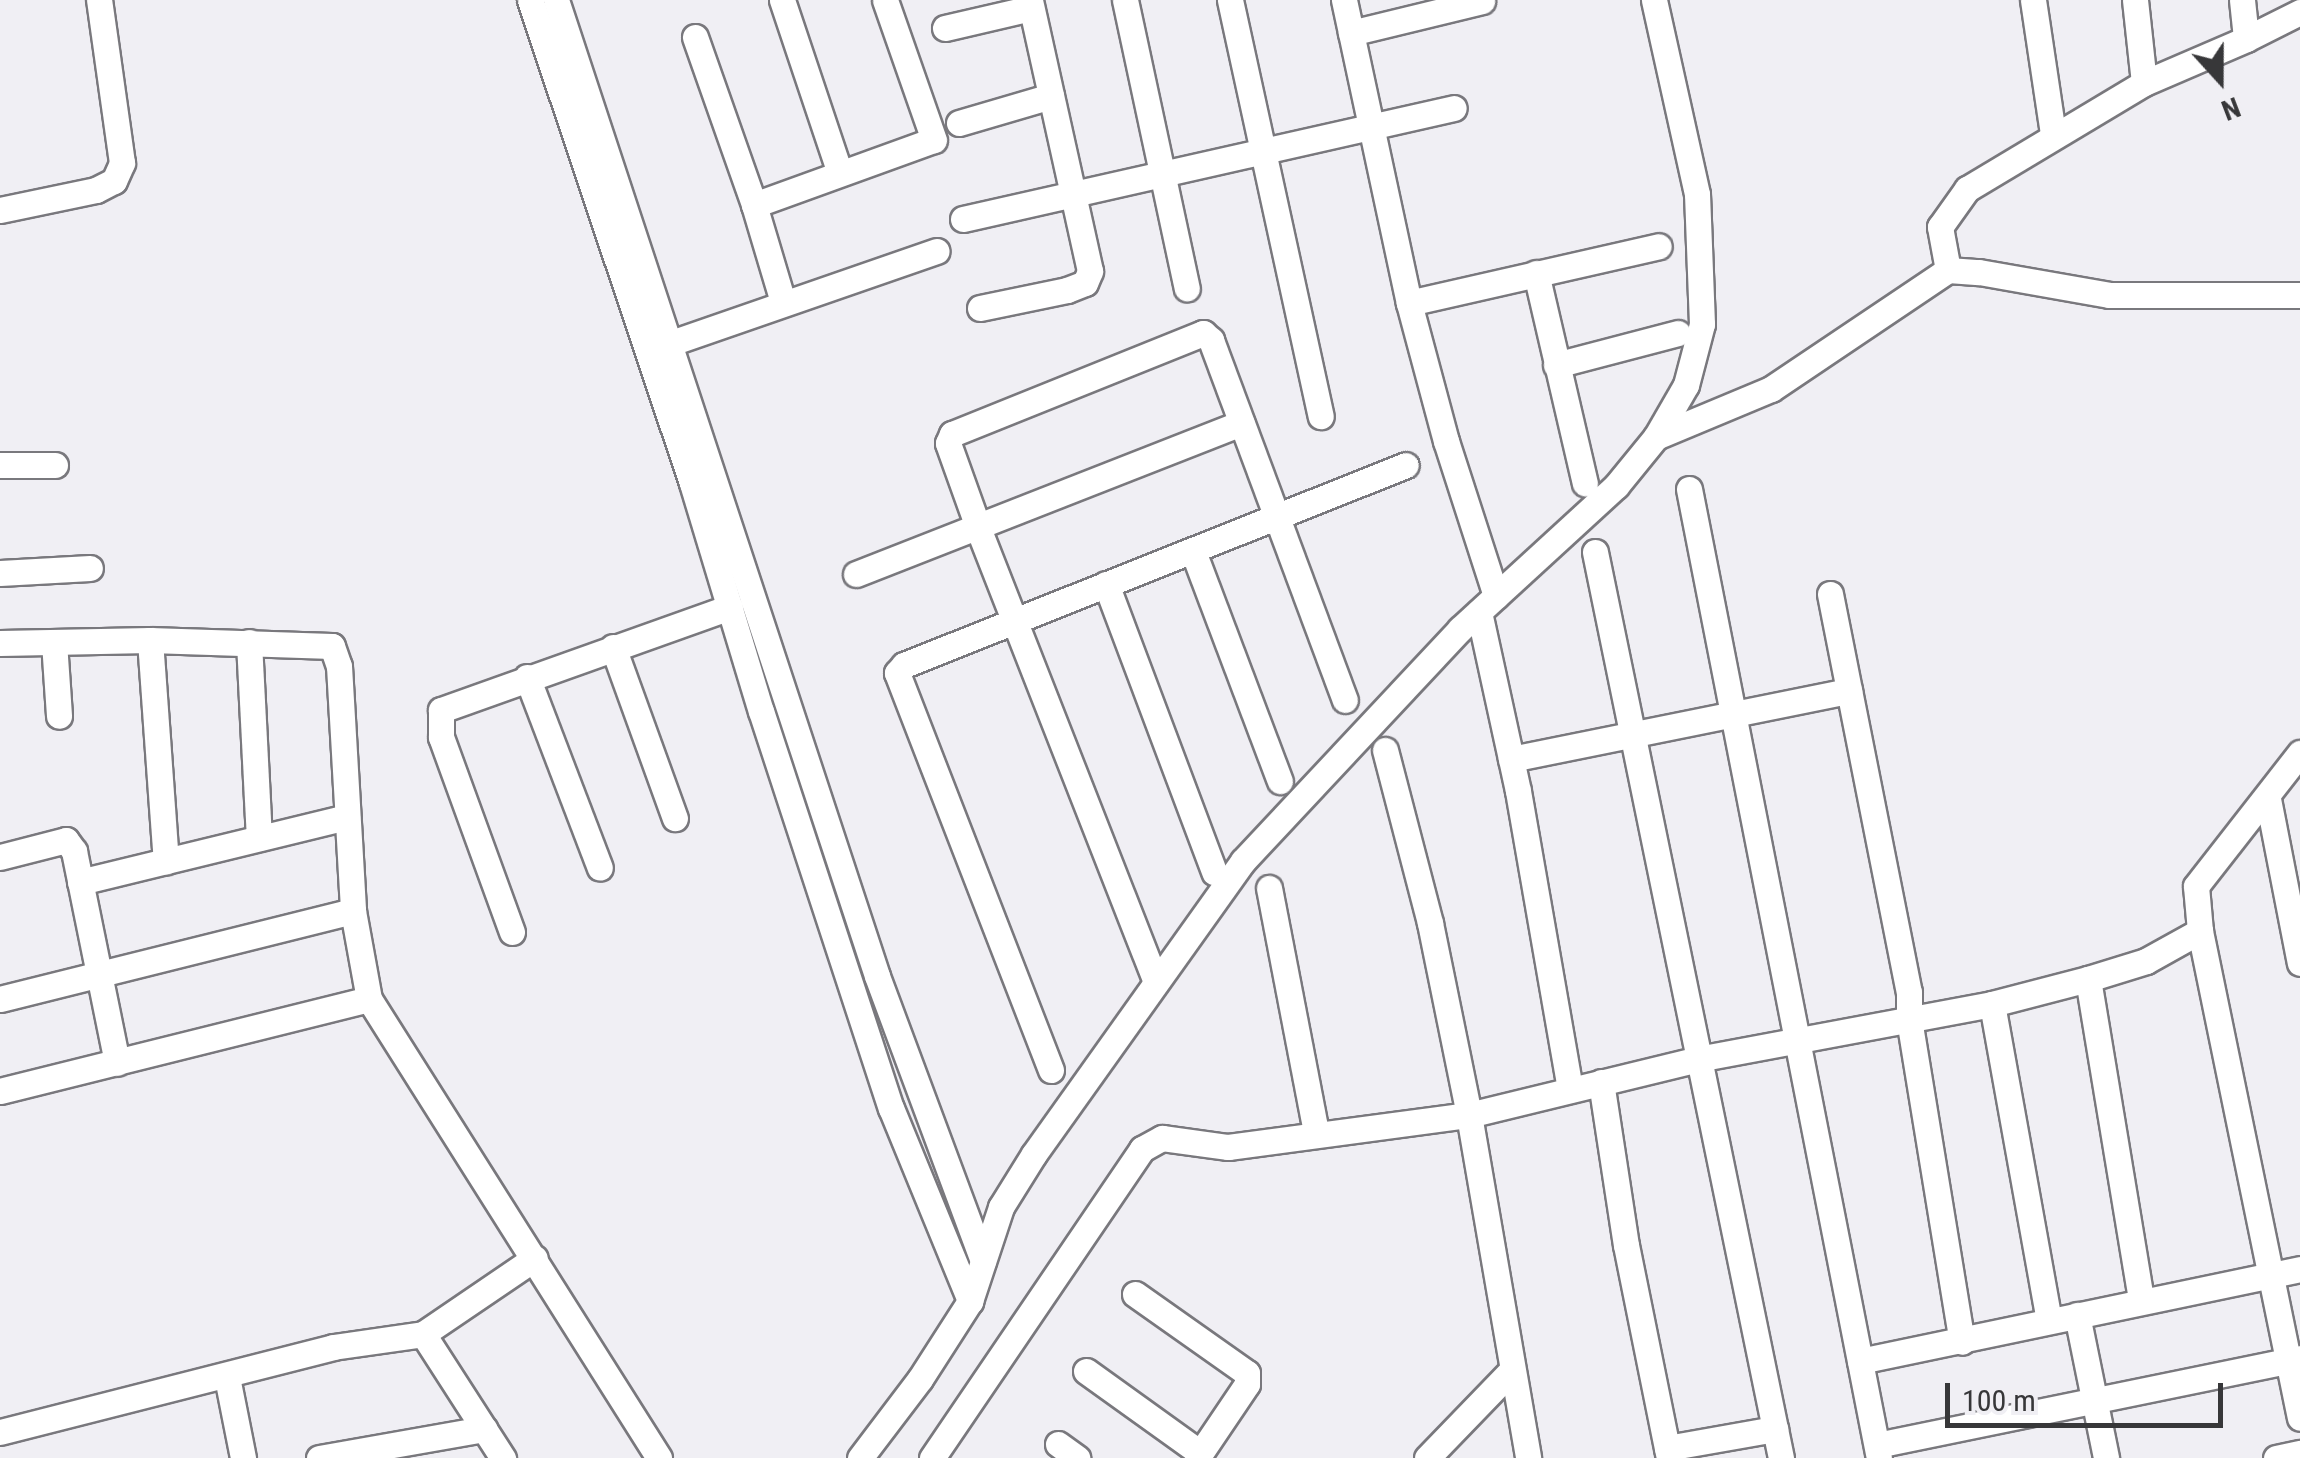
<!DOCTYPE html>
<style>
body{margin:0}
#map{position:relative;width:2300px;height:1458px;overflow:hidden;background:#f0eff4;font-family:"Roboto Condensed",sans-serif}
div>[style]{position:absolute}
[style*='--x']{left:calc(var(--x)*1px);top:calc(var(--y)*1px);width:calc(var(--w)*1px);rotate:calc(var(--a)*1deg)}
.roads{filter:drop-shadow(2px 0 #79787d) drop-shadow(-2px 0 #79787d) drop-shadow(0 2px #79787d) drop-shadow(0 -2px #79787d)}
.minor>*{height:25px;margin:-12.5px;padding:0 12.5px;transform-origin:12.5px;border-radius:12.5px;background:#fff}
span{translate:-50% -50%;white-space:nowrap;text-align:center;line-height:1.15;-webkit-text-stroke:9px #f0eff4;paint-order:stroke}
.north{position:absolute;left:2170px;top:30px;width:100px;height:100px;-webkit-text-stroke:8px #f0eff4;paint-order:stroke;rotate:159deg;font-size:28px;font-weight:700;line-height:40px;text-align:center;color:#373739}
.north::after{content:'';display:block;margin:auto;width:35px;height:45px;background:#373739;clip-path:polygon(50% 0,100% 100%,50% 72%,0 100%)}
.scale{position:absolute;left:1945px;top:1383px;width:278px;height:45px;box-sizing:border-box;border:5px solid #373739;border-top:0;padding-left:12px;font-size:30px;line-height:35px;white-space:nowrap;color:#373739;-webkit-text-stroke:8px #f0eff4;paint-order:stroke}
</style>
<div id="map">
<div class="roads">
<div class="minor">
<div style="--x:530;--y:0;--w:509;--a:71.46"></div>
<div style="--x:692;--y:483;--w:238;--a:73.2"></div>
<div style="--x:761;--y:711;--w:418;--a:71.9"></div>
<div style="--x:891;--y:1108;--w:209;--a:67.7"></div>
<div style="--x:556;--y:0;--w:1027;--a:71.79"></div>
<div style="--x:877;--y:976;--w:304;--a:69.6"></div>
<div style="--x:782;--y:0;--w:182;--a:71.5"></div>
<div style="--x:1125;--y:0;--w:295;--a:77.9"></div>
<div style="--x:1230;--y:0;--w:426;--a:77.7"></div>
<div style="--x:1344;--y:0;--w:310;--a:77.9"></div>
<div style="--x:1409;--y:303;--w:143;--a:75"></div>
<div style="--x:1446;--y:441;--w:163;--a:72.1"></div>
<div style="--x:2033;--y:0;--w:135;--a:81.5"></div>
<div style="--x:2135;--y:0;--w:83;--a:83.8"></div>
<div style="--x:2242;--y:0;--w:39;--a:84"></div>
<div style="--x:2246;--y:39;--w:60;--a:-26.6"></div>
<div style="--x:945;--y:28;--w:88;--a:-13.1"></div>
<div style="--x:1351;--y:33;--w:135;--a:-13.7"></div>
<div style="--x:695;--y:37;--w:178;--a:70.6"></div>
<div style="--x:959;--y:123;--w:96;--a:-16.4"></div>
<div style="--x:0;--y:210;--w:98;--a:-11.8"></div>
<div style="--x:96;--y:190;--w:20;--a:-27"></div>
<div style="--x:114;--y:181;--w:20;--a:-66"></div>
<div style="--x:122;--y:163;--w:165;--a:-98"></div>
<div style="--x:963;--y:219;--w:503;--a:-12.74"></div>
<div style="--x:1948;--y:270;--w:44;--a:-100.5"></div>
<div style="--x:1940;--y:227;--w:47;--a:-54.6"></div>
<div style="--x:1967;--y:189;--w:206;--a:-30.9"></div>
<div style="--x:2144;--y:83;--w:111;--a:-23.3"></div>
<div style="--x:1536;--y:273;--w:216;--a:76.9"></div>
<div style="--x:783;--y:302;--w:101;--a:-106.6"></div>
<div style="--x:754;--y:205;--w:191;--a:-19.9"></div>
<div style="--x:934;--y:140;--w:148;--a:-109.3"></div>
<div style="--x:1409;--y:303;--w:256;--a:-12.8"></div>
<div style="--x:980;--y:308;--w:89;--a:-11.7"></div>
<div style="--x:1067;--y:290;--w:19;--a:-21"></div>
<div style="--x:1085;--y:283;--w:13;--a:-67"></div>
<div style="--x:1090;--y:271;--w:278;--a:-102.5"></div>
<div style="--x:671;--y:343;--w:281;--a:-19.1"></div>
<div style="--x:1556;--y:365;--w:126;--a:-14.7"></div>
<div style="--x:1656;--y:437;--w:125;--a:-22.7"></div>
<div style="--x:1771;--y:389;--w:213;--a:-33.9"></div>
<div style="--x:1948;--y:270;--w:31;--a:4"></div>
<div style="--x:1979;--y:272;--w:132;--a:10"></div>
<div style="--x:2109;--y:295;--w:191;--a:0"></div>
<div style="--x:0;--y:465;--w:55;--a:0"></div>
<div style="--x:1689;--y:489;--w:987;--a:78.91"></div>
<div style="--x:1193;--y:551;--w:246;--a:69.3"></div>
<div style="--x:1595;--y:552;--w:925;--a:78.4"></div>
<div style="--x:0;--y:573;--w:90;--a:-3.2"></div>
<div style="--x:856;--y:574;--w:414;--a:-21.4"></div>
<div style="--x:1106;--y:584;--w:308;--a:69.4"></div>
<div style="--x:1830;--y:594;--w:406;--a:78.8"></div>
<div style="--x:1909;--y:992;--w:27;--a:90"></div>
<div style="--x:1909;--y:1019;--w:327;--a:80.7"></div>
<div style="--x:1479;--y:612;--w:183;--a:77.7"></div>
<div style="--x:1518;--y:791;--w:303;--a:80.1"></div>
<div style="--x:150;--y:640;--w:222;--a:85.9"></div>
<div style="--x:54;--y:642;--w:74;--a:86.1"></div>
<div style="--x:249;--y:642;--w:196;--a:87.1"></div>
<div style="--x:0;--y:643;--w:150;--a:-1.1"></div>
<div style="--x:150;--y:640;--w:182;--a:1.9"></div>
<div style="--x:332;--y:646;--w:21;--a:71"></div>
<div style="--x:339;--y:666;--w:245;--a:86.7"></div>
<div style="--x:353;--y:911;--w:89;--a:79.7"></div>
<div style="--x:369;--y:999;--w:543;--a:57.71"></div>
<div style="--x:613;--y:647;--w:182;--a:70.1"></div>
<div style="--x:527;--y:677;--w:204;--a:69.1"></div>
<div style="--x:1385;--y:750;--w:179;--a:75.4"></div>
<div style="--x:1430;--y:923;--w:196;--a:78.5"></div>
<div style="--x:1469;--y:1115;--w:348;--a:80.2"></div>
<div style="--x:1511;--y:759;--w:345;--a:-11.4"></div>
<div style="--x:2268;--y:799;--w:167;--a:79"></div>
<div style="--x:0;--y:857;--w:68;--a:-14.4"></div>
<div style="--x:66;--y:840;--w:14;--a:54"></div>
<div style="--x:74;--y:851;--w:216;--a:78.5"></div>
<div style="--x:80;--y:882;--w:275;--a:-13.7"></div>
<div style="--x:1269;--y:888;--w:248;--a:79.1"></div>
<div style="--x:2200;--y:931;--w:497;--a:78.4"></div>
<div style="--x:512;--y:932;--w:208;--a:-110"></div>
<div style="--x:441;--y:737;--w:27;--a:-90"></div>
<div style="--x:441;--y:710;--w:307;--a:-19.6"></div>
<div style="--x:2088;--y:979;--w:61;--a:-17.2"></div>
<div style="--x:2146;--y:961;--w:62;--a:-29.1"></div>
<div style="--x:2200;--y:931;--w:45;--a:-95.1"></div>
<div style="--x:2196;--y:886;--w:169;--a:-52"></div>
<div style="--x:1156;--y:982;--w:489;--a:-111.4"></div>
<div style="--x:978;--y:527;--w:89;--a:-109.7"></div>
<div style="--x:948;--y:443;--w:10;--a:-66"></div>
<div style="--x:952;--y:434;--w:271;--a:-21.9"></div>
<div style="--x:1203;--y:333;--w:11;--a:41"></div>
<div style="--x:1211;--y:340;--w:384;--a:69.6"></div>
<div style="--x:0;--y:999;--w:364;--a:-14"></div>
<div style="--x:1992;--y:1004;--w:322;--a:79.8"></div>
<div style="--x:1051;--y:1070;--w:426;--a:-111.2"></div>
<div style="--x:897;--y:673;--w:11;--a:-49"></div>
<div style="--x:904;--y:665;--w:540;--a:-21.72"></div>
<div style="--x:1601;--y:1082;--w:165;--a:81.3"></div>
<div style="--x:1626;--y:1245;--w:217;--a:78.6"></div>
<div style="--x:0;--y:1091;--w:380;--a:-14"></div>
<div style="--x:1135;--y:1294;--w:137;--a:35.2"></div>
<div style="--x:1247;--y:1373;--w:11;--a:90"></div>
<div style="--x:1247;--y:1384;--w:89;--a:124"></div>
<div style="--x:2077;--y:1315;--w:146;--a:78.5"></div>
<div style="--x:423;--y:1334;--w:148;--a:57.2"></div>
<div style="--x:1860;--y:1361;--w:450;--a:-11.8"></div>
<div style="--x:1086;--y:1371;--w:140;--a:35.7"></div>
<div style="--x:227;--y:1377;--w:83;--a:78.8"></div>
<div style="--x:0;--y:1432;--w:344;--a:-14.3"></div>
<div style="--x:333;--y:1347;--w:91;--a:-8.2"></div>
<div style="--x:423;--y:1334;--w:135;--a:-34.2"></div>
<div style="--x:1058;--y:1444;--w:24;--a:36"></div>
<div style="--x:1877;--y:1445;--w:432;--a:-11.6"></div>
<div style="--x:1667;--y:1448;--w:110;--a:-10"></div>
<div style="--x:319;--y:1458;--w:168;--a:-10"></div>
<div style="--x:860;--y:1458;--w:99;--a:-52.8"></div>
<div style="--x:920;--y:1379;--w:93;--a:-57.3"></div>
<div style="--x:970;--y:1301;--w:99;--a:-71.7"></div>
<div style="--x:1001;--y:1207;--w:62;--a:-58.1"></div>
<div style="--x:1034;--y:1154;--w:360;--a:-54.5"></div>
<div style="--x:1243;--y:861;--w:318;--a:-46.9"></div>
<div style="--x:1460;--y:629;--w:212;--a:-42.5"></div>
<div style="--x:1616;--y:486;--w:63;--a:-50.8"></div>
<div style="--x:1656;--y:437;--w:60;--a:-60"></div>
<div style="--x:1686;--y:385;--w:63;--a:-75.3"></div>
<div style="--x:1702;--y:324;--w:130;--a:-92.2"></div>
<div style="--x:1697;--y:194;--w:199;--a:-102.5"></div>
<div style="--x:932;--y:1458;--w:374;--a:-55.8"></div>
<div style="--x:1142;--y:1149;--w:23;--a:-29"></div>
<div style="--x:1162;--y:1138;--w:67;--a:7.8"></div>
<div style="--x:1228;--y:1147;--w:243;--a:-7.6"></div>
<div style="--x:1469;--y:1115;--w:236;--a:-13.7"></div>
<div style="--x:1698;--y:1059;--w:299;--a:-10.6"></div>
<div style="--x:1992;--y:1004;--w:99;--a:-14.6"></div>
<div style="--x:2088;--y:979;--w:324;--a:80.6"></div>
<div style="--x:1427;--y:1458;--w:122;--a:-46"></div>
<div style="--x:2276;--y:1458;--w:25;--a:-12"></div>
</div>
</div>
<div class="north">N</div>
<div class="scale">100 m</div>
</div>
